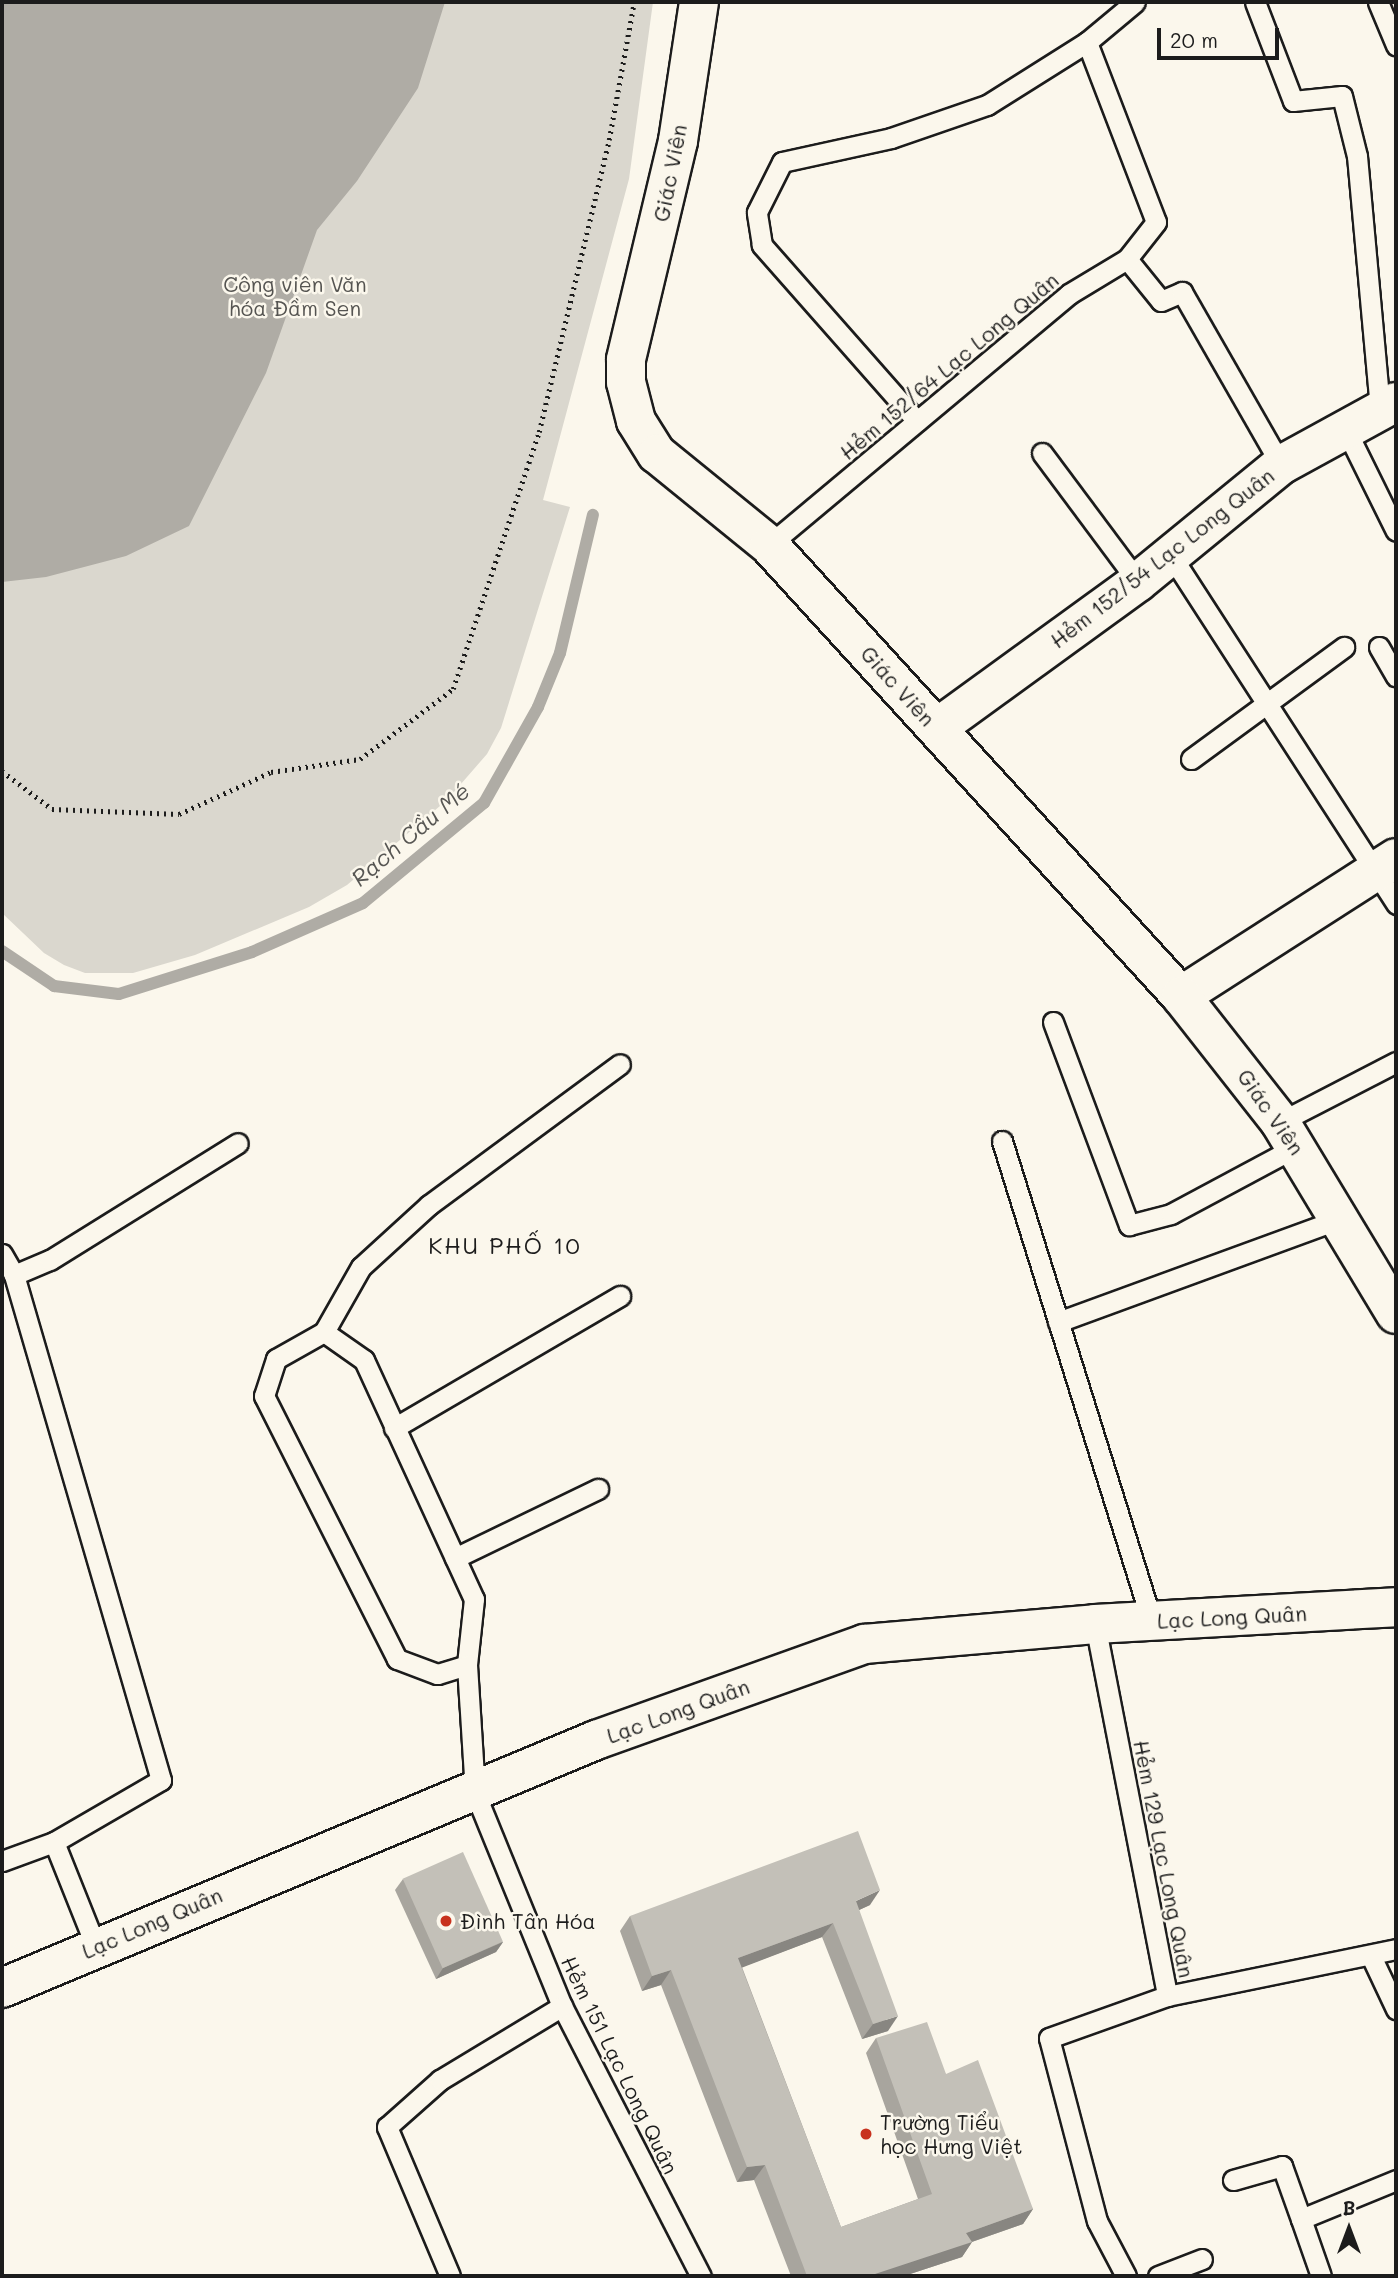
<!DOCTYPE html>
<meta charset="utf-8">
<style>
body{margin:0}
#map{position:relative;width:1398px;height:2278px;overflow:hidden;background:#fbf7ec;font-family:Mali,sans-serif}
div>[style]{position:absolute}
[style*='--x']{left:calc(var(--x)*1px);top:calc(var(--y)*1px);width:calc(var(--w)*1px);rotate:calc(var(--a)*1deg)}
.green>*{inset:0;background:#dad7ce}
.water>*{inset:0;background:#afaca5}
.stream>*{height:12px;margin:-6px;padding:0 6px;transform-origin:6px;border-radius:6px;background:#afaca5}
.path>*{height:4.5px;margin-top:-2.25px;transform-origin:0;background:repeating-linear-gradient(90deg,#1c1c1c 0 2px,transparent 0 7px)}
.roads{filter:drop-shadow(2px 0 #1c1c1c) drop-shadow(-2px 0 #1c1c1c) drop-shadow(0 2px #1c1c1c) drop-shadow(0 -2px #1c1c1c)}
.lane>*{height:19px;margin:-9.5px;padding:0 9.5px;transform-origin:9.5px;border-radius:9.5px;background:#fbf7ec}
.street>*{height:38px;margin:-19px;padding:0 19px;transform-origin:19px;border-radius:19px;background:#fbf7ec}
.secondary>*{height:38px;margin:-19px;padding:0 19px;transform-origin:19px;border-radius:19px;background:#fbf7ec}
.wall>*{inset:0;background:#a8a59e}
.shaded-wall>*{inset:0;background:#888681}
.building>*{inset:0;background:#c3c0b8;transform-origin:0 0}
.dots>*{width:19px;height:19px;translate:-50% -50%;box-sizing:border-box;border:4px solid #fbf7ec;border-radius:50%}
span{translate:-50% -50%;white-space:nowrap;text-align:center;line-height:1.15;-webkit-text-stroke:5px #fbf7ec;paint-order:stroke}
.street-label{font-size:21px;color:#1c1c1c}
.park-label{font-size:21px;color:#555451}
.poi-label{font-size:21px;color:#1c1c1c}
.left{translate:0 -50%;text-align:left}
.water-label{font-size:23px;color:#575653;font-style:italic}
.neighbourhood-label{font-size:23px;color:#1c1c1c;letter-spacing:2px}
.frame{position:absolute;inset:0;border:4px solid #1c1c1c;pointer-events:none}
.north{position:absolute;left:1314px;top:2194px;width:70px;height:70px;-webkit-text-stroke:5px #fbf7ec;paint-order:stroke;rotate:0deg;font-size:19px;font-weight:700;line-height:28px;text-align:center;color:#1c1c1c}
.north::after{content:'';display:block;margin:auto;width:24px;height:32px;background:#1c1c1c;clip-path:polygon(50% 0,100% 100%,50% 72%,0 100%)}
.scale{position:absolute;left:1157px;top:28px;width:122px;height:32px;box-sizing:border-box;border:4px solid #1c1c1c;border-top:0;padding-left:9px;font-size:21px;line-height:24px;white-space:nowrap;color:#1c1c1c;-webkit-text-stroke:5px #fbf7ec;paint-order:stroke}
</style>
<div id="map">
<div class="green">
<div style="clip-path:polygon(2px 2px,653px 2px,629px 179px,543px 500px,570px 507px,501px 728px,487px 754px,447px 800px,347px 885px,309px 907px,195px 955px,133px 973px,85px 973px,64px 965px,44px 953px,2px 913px)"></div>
</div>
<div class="water">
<div style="clip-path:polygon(2px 2px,445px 2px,418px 88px,357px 181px,317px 230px,266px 373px,189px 526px,126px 556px,46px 577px,2px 582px)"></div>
</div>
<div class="stream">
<div style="--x:2;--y:951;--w:63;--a:33.9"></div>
<div style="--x:54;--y:986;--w:65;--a:7"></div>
<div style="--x:119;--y:994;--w:139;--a:-17.5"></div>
<div style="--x:252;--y:952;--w:121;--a:-23.8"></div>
<div style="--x:363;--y:903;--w:157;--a:-39.6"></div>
<div style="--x:484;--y:803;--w:110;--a:-60.6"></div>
<div style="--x:538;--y:707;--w:58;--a:-67.8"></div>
<div style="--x:560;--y:653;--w:142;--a:-76.6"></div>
</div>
<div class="path">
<div style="--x:2;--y:771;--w:63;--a:37.2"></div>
<div style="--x:52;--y:809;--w:127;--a:2.3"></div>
<div style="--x:179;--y:814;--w:101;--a:-24.5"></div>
<div style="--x:271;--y:772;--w:90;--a:-8.3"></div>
<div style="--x:360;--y:759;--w:116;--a:-37"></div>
<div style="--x:453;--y:689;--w:271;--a:-71.5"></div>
<div style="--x:539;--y:432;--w:300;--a:-76.5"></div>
<div style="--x:609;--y:140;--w:140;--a:-79.7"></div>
</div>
<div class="roads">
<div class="lane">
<div style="--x:1255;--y:2;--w:106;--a:69"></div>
<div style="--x:1293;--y:101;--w:49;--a:-5.8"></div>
<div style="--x:1342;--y:96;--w:62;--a:76"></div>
<div style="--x:1357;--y:156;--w:256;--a:84.8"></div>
<div style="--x:1380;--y:411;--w:4;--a:14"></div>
<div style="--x:1378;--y:2;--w:47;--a:67.3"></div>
<div style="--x:1127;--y:259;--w:54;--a:51"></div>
<div style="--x:1161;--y:301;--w:23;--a:-23"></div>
<div style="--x:1182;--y:292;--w:199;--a:60.2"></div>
<div style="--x:917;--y:421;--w:235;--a:-131.4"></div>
<div style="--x:762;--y:245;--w:33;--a:-99"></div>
<div style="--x:757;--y:212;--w:56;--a:-63.4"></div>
<div style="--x:782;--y:162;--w:112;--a:-12.4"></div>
<div style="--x:891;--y:138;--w:102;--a:-19"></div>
<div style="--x:987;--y:105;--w:118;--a:-32.2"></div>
<div style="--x:1087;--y:42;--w:62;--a:-39.8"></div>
<div style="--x:1347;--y:432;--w:110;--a:63.7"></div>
<div style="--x:1042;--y:453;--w:161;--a:53.3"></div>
<div style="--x:769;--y:545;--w:391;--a:-39.9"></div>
<div style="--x:1069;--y:294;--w:68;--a:-31.1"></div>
<div style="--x:1127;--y:259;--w:47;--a:-51.9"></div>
<div style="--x:1156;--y:222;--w:193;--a:-111"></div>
<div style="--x:1170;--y:554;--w:417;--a:57.1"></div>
<div style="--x:1379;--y:647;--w:34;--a:60"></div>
<div style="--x:1191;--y:759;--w:190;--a:-36.2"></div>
<div style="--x:1053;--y:1022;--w:217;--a:69.5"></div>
<div style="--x:1129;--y:1225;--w:43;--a:-14.7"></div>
<div style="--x:1171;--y:1214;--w:142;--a:-28.2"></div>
<div style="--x:1280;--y:1122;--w:131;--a:-27.3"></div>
<div style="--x:1002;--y:1141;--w:504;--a:72.68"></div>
<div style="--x:2;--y:1254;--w:24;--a:60"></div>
<div style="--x:14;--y:1275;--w:526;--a:73.77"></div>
<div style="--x:161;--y:1780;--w:124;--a:149.9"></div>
<div style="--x:14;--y:1275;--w:39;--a:-23"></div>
<div style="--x:50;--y:1260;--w:221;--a:-31.9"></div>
<div style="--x:1058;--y:1322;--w:300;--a:-20.1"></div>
<div style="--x:324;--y:1332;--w:75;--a:-60.4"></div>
<div style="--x:361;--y:1267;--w:92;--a:-42.4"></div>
<div style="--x:429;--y:1205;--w:237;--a:-36.4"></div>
<div style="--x:394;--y:1428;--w:262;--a:-30.3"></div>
<div style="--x:455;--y:1558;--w:159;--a:-25.8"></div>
<div style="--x:1095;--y:1624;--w:379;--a:79"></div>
<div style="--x:1167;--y:1996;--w:234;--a:-11.6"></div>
<div style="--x:467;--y:1665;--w:31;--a:163"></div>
<div style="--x:437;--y:1674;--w:43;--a:-159.4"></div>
<div style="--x:397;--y:1659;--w:295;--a:-116.8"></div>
<div style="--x:264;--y:1396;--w:39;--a:-72"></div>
<div style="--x:276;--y:1359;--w:55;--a:-29.4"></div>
<div style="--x:324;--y:1332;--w:49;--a:35"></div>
<div style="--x:364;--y:1360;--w:263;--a:65.3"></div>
<div style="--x:474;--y:1599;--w:66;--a:96.1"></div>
<div style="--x:467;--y:1665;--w:128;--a:86.4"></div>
<div style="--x:475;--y:1793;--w:230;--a:67.8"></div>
<div style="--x:562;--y:2006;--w:304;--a:62.8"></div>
<div style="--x:2;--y:1861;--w:55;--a:-20.1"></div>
<div style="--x:54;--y:1842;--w:113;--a:68.2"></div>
<div style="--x:1371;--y:1956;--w:59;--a:64.7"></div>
<div style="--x:1233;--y:2180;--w:51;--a:-15.9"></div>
<div style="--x:1282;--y:2166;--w:56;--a:70.3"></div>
<div style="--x:1301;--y:2219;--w:103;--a:-22.3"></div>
<div style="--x:1301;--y:2219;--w:60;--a:70.7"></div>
<div style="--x:450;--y:2276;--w:162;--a:-112.9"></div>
<div style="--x:387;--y:2127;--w:71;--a:-41.6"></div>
<div style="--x:440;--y:2080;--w:143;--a:-31.2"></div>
<div style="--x:1126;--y:2276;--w:62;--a:-117.8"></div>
<div style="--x:1097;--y:2221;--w:189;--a:-104.7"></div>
<div style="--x:1049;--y:2038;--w:125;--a:-19.6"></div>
<div style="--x:1158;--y:2276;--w:47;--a:-21.1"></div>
</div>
<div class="street">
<div style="--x:937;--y:728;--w:248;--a:-36"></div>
<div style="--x:1138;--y:582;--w:185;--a:-39.3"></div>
<div style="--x:1281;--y:465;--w:131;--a:-28.7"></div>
<div style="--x:1181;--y:996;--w:255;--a:-32.7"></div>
</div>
<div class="secondary">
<div style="--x:699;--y:2;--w:141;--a:98.6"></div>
<div style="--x:678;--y:141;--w:225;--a:103.4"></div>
<div style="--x:626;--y:360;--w:22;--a:90"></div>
<div style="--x:626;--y:382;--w:40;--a:75.6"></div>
<div style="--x:636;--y:421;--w:39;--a:58"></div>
<div style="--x:657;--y:454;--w:144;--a:39.1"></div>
<div style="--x:769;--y:545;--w:611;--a:47.59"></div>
<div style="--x:1181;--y:996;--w:160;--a:51.8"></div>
<div style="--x:1280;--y:1122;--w:224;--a:58.9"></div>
<div style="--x:2;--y:1988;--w:644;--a:-22.66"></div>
<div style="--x:596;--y:1740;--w:285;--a:-19.7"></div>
<div style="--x:864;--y:1644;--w:232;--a:-4.9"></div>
<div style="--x:1095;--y:1624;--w:301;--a:-3.2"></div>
</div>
</div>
<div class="wall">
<div style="clip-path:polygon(403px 1879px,503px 1942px,496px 1952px,436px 1979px,395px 1890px)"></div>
<div style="clip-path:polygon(870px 1905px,859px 1910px,888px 2031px,862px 2039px,822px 1937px,742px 1967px,841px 2227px,918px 2199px,866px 2053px,876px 2038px,946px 2074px,1033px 2209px,1023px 2224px,972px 2242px,962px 2257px,904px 2276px,791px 2276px,754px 2180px,737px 2182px,661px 1985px,642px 1991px,620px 1931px,630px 1916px)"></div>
</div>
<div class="shaded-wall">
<div style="clip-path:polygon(880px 1890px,870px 1905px,846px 1916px,856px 1901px)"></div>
<div style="clip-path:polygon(833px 1923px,822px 1937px,728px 1973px,738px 1958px)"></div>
<div style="clip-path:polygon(503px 1942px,496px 1952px,436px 1979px,443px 1968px)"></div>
<div style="clip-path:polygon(671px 1970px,661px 1985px,642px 1991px,652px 1976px)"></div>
<div style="clip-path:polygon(898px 2016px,888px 2031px,862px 2039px,873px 2024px)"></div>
<div style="clip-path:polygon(765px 2165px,754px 2180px,737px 2182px,747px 2167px)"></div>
<div style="clip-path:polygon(1033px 2209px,1023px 2224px,957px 2247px,972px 2242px,962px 2257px,904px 2276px,869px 2276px,966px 2233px)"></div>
</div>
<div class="building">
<div style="clip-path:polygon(858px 1831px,880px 1890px,856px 1901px,898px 2016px,873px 2024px,833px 1923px,738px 1958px,841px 2227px,932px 2194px,876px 2038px,927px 2022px,946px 2074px,978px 2060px,1033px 2209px,966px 2233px,972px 2242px,869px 2276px,807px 2276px,765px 2165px,747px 2167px,671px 1970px,652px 1976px,630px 1916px)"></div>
<div style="left:463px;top:1852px;width:98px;height:66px;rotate:66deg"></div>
</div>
<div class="dots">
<div style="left:446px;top:1921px;background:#c8321e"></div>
<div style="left:866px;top:2134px;background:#c8321e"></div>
</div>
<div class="street-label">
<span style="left:670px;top:173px;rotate:-79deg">Giác Viên</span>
<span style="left:949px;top:366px;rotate:-40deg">Hẻm 152/64 Lạc Long Quân</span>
<span style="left:1162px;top:558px;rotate:-38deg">Hẻm 152/54 Lạc Long Quân</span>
<span style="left:898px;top:686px;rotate:48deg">Giác Viên</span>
<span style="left:1271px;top:1112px;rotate:55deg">Giác Viên</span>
<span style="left:1232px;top:1617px;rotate:-3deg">Lạc Long Quân</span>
<span style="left:678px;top:1711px;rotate:-20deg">Lạc Long Quân</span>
<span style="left:1164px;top:1859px;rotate:79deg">Hẻm 129 Lạc Long Quân</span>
<span style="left:152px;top:1923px;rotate:-23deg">Lạc Long Quân</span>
<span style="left:620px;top:2065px;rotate:64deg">Hẻm 151 Lạc Long Quân</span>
</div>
<div class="park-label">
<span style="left:295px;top:296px">Công viên Văn<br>hóa Đầm Sen</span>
</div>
<div class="poi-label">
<span class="left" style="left:460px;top:1921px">Đình Tân Hóa</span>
<span class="left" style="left:880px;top:2134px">Trường Tiểu<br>học Hưng Việt</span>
</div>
<div class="water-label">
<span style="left:410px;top:834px;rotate:-40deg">Rạch Cầu Mé</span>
</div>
<div class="neighbourhood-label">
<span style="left:505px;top:1245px">KHU PHỐ 10</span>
</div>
<div class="frame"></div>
<div class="north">B</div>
<div class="scale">20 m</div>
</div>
